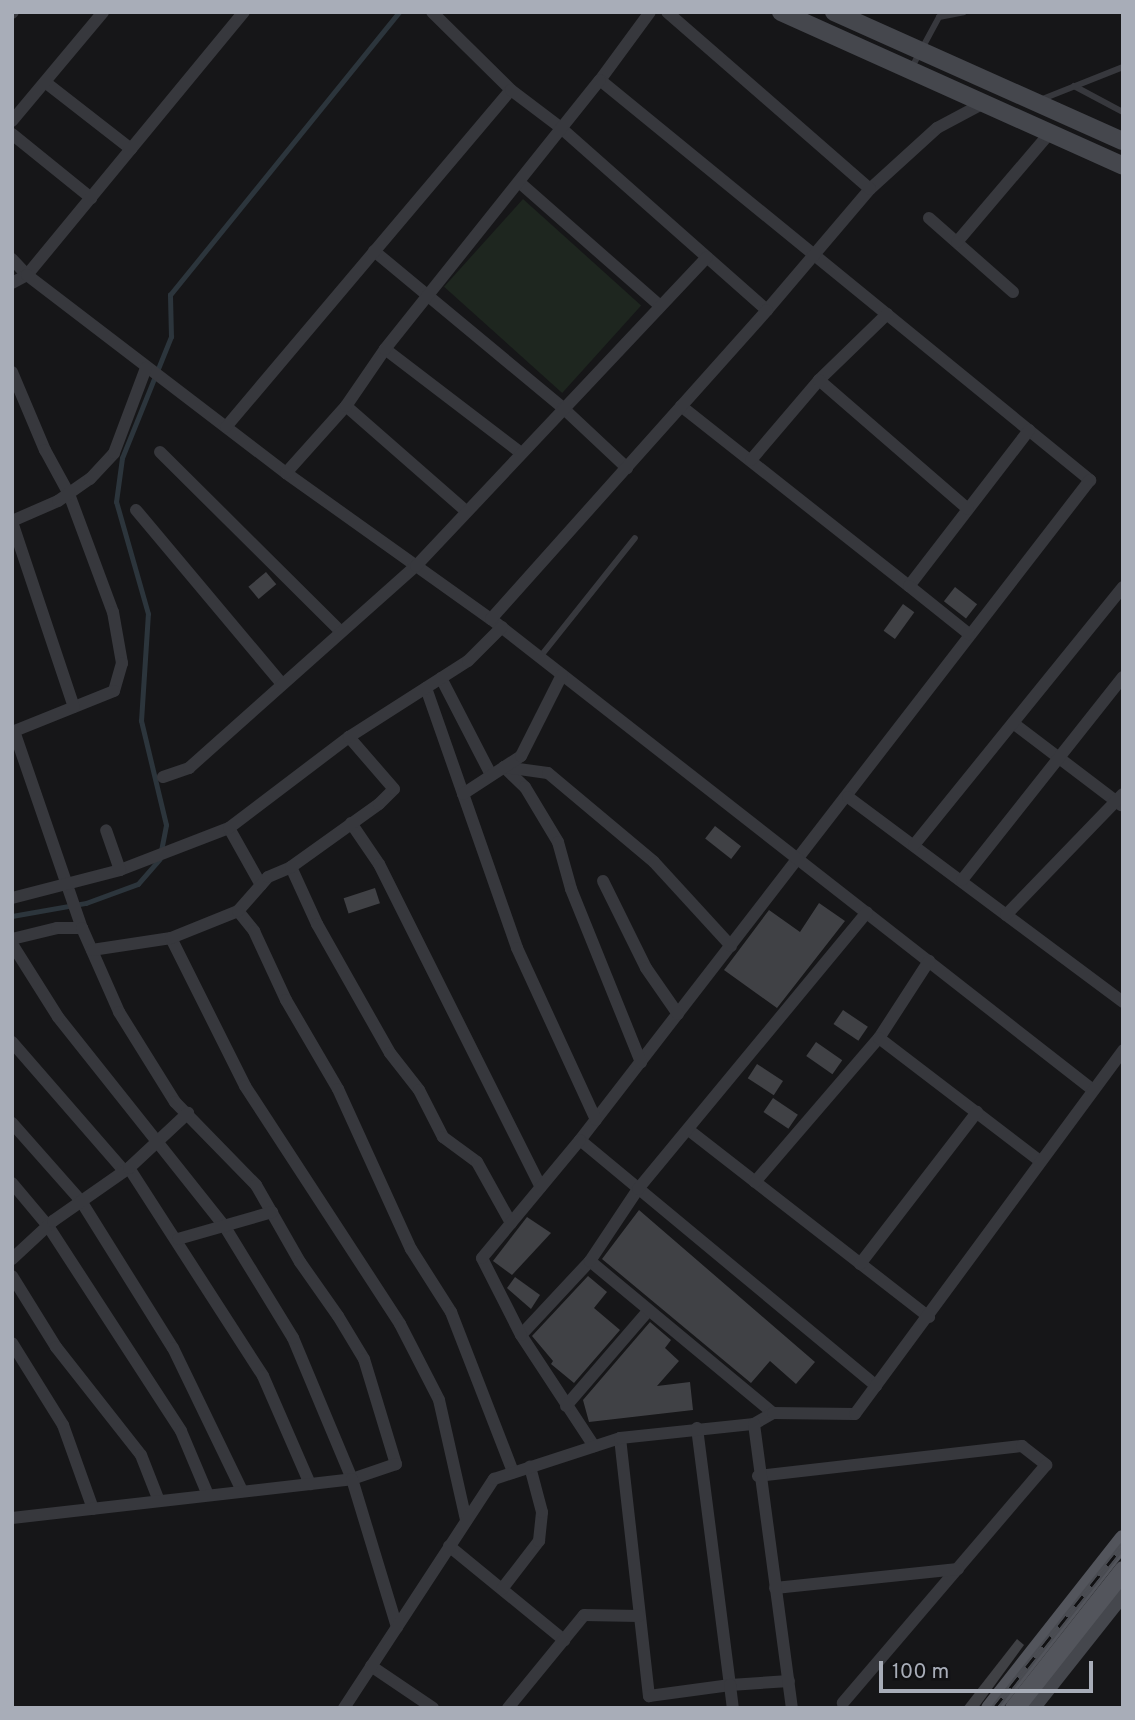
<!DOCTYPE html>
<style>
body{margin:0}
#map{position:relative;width:1135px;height:1720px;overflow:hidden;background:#161618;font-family:Overpass,sans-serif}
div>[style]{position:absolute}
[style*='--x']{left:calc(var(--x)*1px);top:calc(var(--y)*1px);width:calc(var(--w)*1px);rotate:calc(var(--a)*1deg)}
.green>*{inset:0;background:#1e261f;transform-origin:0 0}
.stream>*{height:4.5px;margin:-2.25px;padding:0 2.25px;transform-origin:2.25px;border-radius:2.25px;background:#2c353c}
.building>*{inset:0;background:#404145;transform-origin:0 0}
.lane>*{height:6px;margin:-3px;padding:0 3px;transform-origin:3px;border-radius:3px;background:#37383d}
.street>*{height:12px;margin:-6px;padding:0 6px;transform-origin:6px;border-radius:6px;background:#37383d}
.secondary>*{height:18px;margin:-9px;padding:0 9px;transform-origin:9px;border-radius:9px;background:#45474d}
.primary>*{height:19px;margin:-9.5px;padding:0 9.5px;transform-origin:9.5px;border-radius:9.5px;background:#53555c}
.rail>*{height:7px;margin-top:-3.5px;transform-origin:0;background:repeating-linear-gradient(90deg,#111113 0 13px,#4a4c52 0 26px);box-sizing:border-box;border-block:2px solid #4a4c52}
span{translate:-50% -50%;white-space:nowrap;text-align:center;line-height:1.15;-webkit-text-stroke:7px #111113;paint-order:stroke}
.frame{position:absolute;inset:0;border:14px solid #a8adb8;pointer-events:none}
.scale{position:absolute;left:879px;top:1661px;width:214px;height:32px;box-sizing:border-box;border:4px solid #a8adb8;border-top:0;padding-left:9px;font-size:21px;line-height:24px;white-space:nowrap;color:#a8adb8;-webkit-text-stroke:5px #111113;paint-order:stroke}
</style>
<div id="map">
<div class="green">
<div style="left:523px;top:199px;width:159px;height:118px;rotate:42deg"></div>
</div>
<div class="stream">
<div style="--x:161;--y:851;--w:26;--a:-79"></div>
<div style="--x:166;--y:825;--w:107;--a:-103.5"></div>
<div style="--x:141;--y:721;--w:107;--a:-86.3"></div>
<div style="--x:148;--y:614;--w:116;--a:-105.9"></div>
<div style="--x:116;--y:502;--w:44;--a:-82.2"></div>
<div style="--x:122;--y:458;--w:131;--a:-68"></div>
<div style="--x:171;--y:337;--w:42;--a:-91.4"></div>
<div style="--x:170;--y:295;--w:364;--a:-51"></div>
<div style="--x:12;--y:916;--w:75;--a:-10"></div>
<div style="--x:86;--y:903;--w:55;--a:-20.1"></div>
<div style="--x:138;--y:884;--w:33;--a:-49"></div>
</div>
<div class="building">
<div style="left:266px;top:572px;width:16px;height:23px;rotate:50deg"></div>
<div style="left:955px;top:587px;width:28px;height:18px;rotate:38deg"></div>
<div style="left:903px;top:604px;width:14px;height:33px;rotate:36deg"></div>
<div style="left:715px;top:826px;width:33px;height:16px;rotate:38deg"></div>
<div style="left:375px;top:888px;width:16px;height:33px;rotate:72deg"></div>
<div style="clip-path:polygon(819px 903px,845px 921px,777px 1008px,724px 970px,769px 910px,800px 932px)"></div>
<div style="left:843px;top:1010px;width:30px;height:17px;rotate:34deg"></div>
<div style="left:816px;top:1042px;width:32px;height:17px;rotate:35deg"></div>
<div style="left:757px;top:1064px;width:31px;height:17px;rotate:33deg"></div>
<div style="left:773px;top:1098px;width:30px;height:17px;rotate:34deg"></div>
<div style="clip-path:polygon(639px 1210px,815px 1362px,796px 1384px,770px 1361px,751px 1383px,602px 1259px)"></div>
<div style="clip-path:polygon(527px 1217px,551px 1233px,512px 1275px,493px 1261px)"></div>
<div style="clip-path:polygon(588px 1276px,607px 1292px,594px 1308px,620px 1330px,574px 1383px,551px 1364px,553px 1361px,532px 1336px)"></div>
<div style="clip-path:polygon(515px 1277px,540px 1295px,531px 1309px,507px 1288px)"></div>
<div style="clip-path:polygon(650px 1322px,671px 1340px,665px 1348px,679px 1361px,657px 1386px,690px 1382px,693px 1410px,589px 1422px,583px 1400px)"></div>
<div style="clip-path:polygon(1017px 1639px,1024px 1645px,978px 1708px,963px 1708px)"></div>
</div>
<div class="lane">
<div style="--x:912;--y:67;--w:57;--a:-61.6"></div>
<div style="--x:939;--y:17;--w:25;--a:-11"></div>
<div style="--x:1074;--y:86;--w:55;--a:28"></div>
<div style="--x:1040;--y:100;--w:89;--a:-21.7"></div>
<div style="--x:540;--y:657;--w:152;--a:-51.4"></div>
</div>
<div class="street">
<div style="--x:432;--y:12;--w:111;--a:44.6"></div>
<div style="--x:650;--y:12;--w:84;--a:126.3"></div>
<div style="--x:600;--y:80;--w:633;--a:39.23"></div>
<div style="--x:1090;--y:480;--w:834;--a:127.69"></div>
<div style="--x:580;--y:1140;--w:385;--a:39.7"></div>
<div style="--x:12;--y:13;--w:1;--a:-45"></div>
<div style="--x:45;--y:82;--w:109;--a:37.9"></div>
<div style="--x:12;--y:121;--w:142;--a:-50.1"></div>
<div style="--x:12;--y:134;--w:102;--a:39"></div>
<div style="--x:519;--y:182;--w:188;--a:41.3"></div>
<div style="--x:870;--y:189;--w:91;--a:-42.3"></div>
<div style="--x:937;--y:128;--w:51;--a:-28.1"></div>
<div style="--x:929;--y:218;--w:112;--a:41.4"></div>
<div style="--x:957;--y:242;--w:142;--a:-49.6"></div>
<div style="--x:374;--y:251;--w:246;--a:39.7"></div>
<div style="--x:563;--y:408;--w:88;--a:43.2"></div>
<div style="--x:12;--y:259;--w:22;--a:47"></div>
<div style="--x:27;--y:275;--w:341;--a:-50.5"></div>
<div style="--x:12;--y:283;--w:17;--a:-28"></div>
<div style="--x:27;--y:275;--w:326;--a:37.4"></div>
<div style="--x:286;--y:473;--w:252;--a:35.5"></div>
<div style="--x:491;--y:619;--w:764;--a:38.04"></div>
<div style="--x:385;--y:349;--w:171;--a:37.4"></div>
<div style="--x:12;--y:372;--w:85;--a:67.1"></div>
<div style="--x:45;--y:450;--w:50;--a:61.4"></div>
<div style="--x:69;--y:494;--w:126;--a:69.6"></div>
<div style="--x:113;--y:612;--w:52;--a:80"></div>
<div style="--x:122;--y:663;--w:29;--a:106"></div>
<div style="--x:114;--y:691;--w:110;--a:158.1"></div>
<div style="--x:819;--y:380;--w:95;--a:-44.1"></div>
<div style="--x:346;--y:406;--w:159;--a:41.2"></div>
<div style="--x:681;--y:406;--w:290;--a:38.3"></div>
<div style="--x:909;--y:586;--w:197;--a:-52.4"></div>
<div style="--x:226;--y:427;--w:441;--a:-49.8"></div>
<div style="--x:511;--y:90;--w:63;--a:37.2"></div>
<div style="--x:561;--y:128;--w:275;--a:41.5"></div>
<div style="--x:767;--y:310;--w:159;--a:-49.6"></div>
<div style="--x:870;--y:189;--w:269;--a:-138.9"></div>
<div style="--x:160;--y:452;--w:255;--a:44.8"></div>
<div style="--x:751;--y:460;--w:105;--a:-49.6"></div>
<div style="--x:819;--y:380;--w:197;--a:40.9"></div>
<div style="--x:286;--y:473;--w:90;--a:-48.2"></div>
<div style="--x:346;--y:406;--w:69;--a:-55.6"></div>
<div style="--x:385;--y:349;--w:344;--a:-51.4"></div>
<div style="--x:136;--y:510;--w:227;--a:50"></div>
<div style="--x:12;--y:521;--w:50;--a:-23.5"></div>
<div style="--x:58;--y:501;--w:39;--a:-35"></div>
<div style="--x:90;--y:479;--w:35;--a:-47"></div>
<div style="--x:114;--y:453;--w:91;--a:-69.4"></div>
<div style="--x:12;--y:522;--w:195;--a:71.5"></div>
<div style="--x:909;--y:586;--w:77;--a:38.7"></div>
<div style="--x:491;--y:619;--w:414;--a:-48.2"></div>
<div style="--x:441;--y:678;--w:109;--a:62.7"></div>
<div style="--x:426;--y:688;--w:275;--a:70.7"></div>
<div style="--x:517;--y:948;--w:189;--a:65.3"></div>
<div style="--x:1013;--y:723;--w:136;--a:37.2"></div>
<div style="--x:14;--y:731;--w:208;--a:71"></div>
<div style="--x:504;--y:767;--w:29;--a:44"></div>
<div style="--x:525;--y:787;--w:64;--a:59"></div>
<div style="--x:558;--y:842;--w:49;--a:74.5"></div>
<div style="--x:571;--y:889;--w:187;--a:68"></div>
<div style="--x:504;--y:767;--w:44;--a:7.8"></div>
<div style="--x:548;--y:773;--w:138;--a:40"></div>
<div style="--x:654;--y:862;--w:114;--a:47.5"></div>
<div style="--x:163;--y:777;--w:28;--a:-19"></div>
<div style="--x:189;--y:768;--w:304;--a:-41.7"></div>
<div style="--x:416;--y:566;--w:424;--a:-46.7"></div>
<div style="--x:463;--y:794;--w:69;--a:-33.2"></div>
<div style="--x:521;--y:756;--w:91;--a:-63.2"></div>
<div style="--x:848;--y:797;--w:343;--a:36.7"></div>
<div style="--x:351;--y:823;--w:50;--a:55.7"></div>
<div style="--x:379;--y:864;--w:361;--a:63.4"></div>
<div style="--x:914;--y:845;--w:332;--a:-51"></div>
<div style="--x:291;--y:867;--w:63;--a:65.5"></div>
<div style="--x:317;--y:924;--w:148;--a:60.5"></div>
<div style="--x:390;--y:1053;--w:47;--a:51.9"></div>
<div style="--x:419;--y:1090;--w:53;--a:62.9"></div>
<div style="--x:443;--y:1137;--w:42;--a:36.3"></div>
<div style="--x:477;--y:1162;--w:70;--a:60.9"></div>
<div style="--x:120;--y:870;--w:117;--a:-21.1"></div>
<div style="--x:962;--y:880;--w:259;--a:-51.6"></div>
<div style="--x:603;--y:881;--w:97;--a:63.7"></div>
<div style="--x:646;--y:968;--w:56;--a:55.2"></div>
<div style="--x:261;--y:885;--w:65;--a:-119.3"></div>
<div style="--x:229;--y:828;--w:151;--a:-37.2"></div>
<div style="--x:12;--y:898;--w:112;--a:-14.5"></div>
<div style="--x:120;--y:870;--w:42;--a:-109.3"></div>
<div style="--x:238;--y:911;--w:26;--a:51"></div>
<div style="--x:254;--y:931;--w:76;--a:65.1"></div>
<div style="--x:286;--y:1000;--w:103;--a:59.7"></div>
<div style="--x:338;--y:1089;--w:176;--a:65.5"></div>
<div style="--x:411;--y:1249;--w:75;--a:57.6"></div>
<div style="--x:451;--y:1312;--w:172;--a:68.8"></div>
<div style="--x:1006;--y:915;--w:168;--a:-46"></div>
<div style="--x:171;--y:938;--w:165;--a:63.4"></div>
<div style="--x:245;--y:1086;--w:284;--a:56.9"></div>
<div style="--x:400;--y:1324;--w:85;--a:62.8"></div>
<div style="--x:439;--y:1400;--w:123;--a:77.3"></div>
<div style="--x:12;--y:939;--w:46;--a:-13.7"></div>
<div style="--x:57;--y:928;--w:25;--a:0"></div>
<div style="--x:82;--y:928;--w:92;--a:66.2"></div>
<div style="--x:119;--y:1012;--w:106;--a:58.1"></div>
<div style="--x:175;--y:1102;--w:116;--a:45.7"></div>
<div style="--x:256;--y:1185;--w:89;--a:60.3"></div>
<div style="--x:300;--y:1262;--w:66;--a:54.9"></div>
<div style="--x:338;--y:1316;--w:50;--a:58.8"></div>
<div style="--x:364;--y:1359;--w:110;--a:73.1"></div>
<div style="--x:396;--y:1464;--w:46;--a:161.2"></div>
<div style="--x:352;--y:1479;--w:153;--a:-112.7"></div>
<div style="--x:293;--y:1338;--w:130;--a:-121.5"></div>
<div style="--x:225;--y:1227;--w:268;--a:-128.5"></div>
<div style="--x:58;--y:1017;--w:86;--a:-122.2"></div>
<div style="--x:92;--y:950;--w:80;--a:-8.6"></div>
<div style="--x:171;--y:938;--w:72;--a:-21.9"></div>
<div style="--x:238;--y:911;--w:45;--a:-48.6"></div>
<div style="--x:268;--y:877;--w:25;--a:-23"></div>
<div style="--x:291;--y:867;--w:108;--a:-35.6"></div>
<div style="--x:379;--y:804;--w:21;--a:-45"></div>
<div style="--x:394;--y:789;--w:69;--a:-130.9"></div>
<div style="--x:349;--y:737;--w:141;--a:-32.6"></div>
<div style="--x:468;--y:661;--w:48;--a:-45"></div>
<div style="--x:879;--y:1038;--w:92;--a:-57"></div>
<div style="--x:12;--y:1042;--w:171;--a:49"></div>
<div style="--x:12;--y:1123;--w:104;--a:48.5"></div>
<div style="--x:81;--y:1201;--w:173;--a:58"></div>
<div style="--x:173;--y:1348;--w:159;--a:64.2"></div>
<div style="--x:690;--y:1131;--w:303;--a:37.9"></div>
<div style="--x:129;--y:1168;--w:247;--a:57.2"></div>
<div style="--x:263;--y:1376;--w:118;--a:66.5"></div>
<div style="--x:755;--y:1182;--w:190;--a:-49.3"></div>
<div style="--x:879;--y:1038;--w:203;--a:37.4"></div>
<div style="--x:12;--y:1183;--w:56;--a:50.1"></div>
<div style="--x:48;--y:1226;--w:244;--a:57"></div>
<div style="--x:181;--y:1431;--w:69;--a:67.1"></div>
<div style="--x:178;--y:1239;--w:98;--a:-16"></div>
<div style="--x:12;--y:1259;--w:56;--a:-42.8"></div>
<div style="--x:53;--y:1221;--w:93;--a:-34.9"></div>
<div style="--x:129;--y:1168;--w:81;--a:-43"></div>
<div style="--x:590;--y:1261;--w:101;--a:133"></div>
<div style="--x:521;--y:1335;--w:133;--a:56.7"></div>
<div style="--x:860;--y:1264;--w:192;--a:-52.4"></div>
<div style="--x:12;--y:1276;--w:84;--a:58.2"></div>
<div style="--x:56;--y:1347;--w:137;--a:51.8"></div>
<div style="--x:141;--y:1455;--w:49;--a:68.6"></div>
<div style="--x:521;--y:1335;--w:86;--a:-116.9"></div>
<div style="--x:482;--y:1258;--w:153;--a:-50.3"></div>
<div style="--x:12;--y:1343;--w:97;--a:58.1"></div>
<div style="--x:63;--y:1425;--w:89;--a:70.3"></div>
<div style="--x:566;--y:1406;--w:125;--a:-49.2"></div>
<div style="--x:773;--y:1413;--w:238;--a:-140.3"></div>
<div style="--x:590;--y:1261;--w:87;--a:-56.3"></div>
<div style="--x:638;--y:1189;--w:359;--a:-50.4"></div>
<div style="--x:754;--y:1424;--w:22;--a:-30"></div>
<div style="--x:773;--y:1413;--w:82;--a:0.7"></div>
<div style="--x:855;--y:1414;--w:452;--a:-53.6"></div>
<div style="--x:697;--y:1428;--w:259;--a:82.7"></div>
<div style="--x:730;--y:1685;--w:59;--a:-3.9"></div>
<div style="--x:620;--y:1438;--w:260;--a:83.6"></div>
<div style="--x:649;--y:1696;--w:82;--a:-7.7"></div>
<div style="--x:730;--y:1685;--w:23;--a:83"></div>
<div style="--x:758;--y:1476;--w:266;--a:-6.5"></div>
<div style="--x:1022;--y:1446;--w:31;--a:38"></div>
<div style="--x:1046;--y:1465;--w:313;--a:130.5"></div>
<div style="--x:12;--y:1518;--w:342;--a:-6.5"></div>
<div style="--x:352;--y:1479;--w:155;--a:73.1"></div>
<div style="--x:449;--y:1546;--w:149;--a:39.3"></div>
<div style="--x:775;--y:1588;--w:184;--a:-5.9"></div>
<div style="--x:502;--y:1589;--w:61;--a:-52.4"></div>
<div style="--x:539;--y:1541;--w:29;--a:-84"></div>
<div style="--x:542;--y:1512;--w:47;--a:-104.9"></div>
<div style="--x:371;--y:1666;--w:75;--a:34.1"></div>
<div style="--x:344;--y:1708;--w:274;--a:-56.8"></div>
<div style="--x:494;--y:1479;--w:133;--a:-18"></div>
<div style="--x:620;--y:1438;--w:135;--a:-6"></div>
<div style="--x:754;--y:1424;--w:287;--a:82.4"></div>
<div style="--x:508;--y:1708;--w:120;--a:-50.7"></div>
<div style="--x:584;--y:1615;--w:55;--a:1"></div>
</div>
<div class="secondary">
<div style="--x:781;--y:12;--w:375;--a:24.2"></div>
<div style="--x:834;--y:12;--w:316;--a:24.1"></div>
<div style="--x:1031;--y:1708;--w:148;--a:-51.6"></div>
</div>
<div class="primary">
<div style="--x:990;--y:1708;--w:215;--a:-51.8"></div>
<div style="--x:1014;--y:1708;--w:176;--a:-51.7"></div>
</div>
<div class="rail">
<div style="--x:994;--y:1708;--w:208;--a:-51.6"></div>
</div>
<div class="frame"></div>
<div class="scale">100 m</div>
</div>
